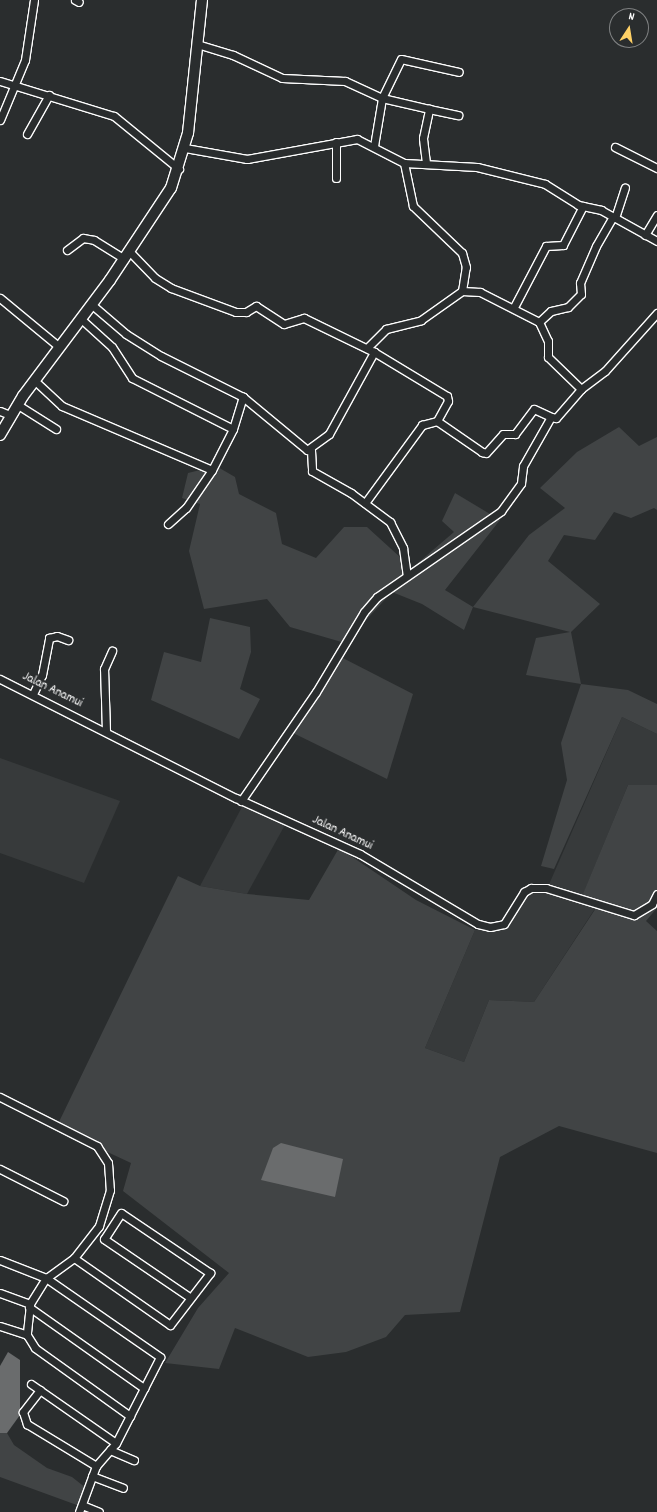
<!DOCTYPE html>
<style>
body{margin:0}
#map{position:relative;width:657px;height:1512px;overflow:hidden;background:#2a2d2e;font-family:Dekko,sans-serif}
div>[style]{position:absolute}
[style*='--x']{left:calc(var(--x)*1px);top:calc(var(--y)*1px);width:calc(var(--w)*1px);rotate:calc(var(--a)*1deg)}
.built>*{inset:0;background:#373a3b}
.green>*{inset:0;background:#414445}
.water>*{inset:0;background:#6a6c6d}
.roads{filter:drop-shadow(1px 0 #fff) drop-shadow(-1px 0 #fff) drop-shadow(0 1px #fff) drop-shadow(0 -1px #fff)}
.minor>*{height:7px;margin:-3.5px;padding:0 3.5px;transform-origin:3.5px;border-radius:3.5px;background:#2a2d2e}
.primary>*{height:10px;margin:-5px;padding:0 5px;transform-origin:5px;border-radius:5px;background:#2a2d2e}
span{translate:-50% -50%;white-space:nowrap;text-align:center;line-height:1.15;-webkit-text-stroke:4px #2a2d2e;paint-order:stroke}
.street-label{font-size:13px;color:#fff}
.north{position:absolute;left:609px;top:8px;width:40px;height:40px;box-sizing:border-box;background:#2a2d2e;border:1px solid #7f8182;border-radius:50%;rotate:12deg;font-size:11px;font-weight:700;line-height:16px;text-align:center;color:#fff}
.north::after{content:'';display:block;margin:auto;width:14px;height:18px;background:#ffd166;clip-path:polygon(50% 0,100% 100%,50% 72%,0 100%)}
</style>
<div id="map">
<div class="built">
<div style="clip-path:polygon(622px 717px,657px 734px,657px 785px,628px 785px,580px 902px,596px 907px,534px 1002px,489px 1000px,464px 1062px,425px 1048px,475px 930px,504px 928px,522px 894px,547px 889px)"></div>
<div style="clip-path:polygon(0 758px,120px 801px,84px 883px,0 853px)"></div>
<div style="clip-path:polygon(243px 805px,286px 823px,247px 894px,200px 886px)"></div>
</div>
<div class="green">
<div style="clip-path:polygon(619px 427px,639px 446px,657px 437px,657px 510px,654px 508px,631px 518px,614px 512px,595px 540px,564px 535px,548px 561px,600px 604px,571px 632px,581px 684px,628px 690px,657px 704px,657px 734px,622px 717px,554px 869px,541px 866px,567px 780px,561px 743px,581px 684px,526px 675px,536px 638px,570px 632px,473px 607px,464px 630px,422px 604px,392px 592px,345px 643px,290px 627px,267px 599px,204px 609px,189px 551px,200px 504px,182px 498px,188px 473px,216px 466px,235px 477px,239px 494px,276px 513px,282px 544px,316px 558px,344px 527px,367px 527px,412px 568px,454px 532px,442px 521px,455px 493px,500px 520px,445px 590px,473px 607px,529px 535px,565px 508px,540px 488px,577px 452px)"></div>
<div style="clip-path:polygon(210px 618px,250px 627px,251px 652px,240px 689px,260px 699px,239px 739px,151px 700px,164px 652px,201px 662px)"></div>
<div style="clip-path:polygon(337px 655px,413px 694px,387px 779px,289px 731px)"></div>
<div style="clip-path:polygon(628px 785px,657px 785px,657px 908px,646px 921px,657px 931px,657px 1153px,559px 1126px,500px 1157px,460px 1312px,405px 1315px,386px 1337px,346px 1352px,308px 1357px,235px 1328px,219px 1369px,165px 1363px,198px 1308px,229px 1273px,123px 1191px,131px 1163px,56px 1128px,178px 876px,200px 886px,247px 894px,309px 900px,339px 848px,416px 900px,475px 930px,425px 1048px,464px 1062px,489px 1000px,534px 1002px,596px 908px,580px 901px)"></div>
<div style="clip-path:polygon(0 1433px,7px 1433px,14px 1445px,47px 1468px,72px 1477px,91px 1492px,85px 1508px,0 1477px)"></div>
</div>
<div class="water">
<div style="clip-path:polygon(281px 1143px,343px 1159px,335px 1197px,261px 1180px,273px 1148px)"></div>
<div style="clip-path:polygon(8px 1352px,20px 1360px,20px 1415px,7px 1433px,0 1433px,0 1366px)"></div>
</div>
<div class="roads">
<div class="minor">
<div style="--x:75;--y:0;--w:4;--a:27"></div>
<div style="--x:197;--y:44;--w:38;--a:17"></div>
<div style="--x:233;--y:55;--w:54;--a:25.1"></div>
<div style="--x:282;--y:78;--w:63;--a:2.7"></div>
<div style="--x:345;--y:81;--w:41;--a:24.7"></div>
<div style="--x:382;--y:98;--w:48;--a:13.2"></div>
<div style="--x:0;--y:81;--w:119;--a:17.1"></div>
<div style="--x:114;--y:116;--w:84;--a:39.2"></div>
<div style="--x:0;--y:120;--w:65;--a:-67.4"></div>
<div style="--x:25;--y:60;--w:61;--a:-81.5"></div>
<div style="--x:27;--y:134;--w:45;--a:-60.6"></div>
<div style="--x:336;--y:142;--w:36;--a:90"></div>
<div style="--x:374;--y:146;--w:49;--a:-80.5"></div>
<div style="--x:382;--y:98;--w:43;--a:-64"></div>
<div style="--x:401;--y:59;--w:59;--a:12.6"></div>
<div style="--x:615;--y:147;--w:47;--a:26.6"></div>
<div style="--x:185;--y:148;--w:63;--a:10.1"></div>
<div style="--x:247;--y:159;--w:112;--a:-10.3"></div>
<div style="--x:357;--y:139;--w:53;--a:27.1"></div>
<div style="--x:404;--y:163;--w:73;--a:3.1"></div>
<div style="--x:477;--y:167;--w:70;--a:14"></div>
<div style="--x:545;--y:184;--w:39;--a:32"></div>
<div style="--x:578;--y:205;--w:24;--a:12"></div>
<div style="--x:601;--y:210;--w:64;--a:29"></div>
<div style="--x:426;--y:163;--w:25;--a:-97"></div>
<div style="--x:423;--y:138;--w:30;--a:-78"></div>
<div style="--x:429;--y:109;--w:30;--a:12"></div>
<div style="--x:615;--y:218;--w:32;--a:-72"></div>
<div style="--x:645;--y:235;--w:23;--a:-59"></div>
<div style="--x:67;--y:250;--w:20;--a:-37"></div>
<div style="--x:83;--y:238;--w:11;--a:10"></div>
<div style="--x:94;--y:240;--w:36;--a:32"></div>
<div style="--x:129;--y:251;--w:37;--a:46"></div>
<div style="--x:155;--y:278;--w:19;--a:32"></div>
<div style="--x:171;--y:288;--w:69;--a:20.3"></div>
<div style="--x:236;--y:312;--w:10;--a:0"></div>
<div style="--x:246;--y:312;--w:12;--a:-31"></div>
<div style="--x:256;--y:306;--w:33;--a:33"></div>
<div style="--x:284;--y:324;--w:21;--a:-17"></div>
<div style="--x:304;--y:318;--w:78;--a:25.9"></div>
<div style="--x:374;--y:352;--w:85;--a:31.1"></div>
<div style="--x:447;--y:396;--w:5;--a:79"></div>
<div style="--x:448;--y:401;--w:23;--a:119"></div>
<div style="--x:437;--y:421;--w:55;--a:34.6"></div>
<div style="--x:482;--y:452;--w:4;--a:14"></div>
<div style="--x:486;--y:453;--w:25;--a:-48"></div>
<div style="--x:503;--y:434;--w:12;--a:0"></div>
<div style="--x:515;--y:434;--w:31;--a:-53"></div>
<div style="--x:534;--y:409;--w:19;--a:25"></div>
<div style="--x:462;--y:291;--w:18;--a:3"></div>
<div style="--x:480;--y:292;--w:66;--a:27"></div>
<div style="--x:539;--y:322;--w:21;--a:65"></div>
<div style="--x:548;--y:341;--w:16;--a:90"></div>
<div style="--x:548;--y:357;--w:46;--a:44.1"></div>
<div style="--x:0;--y:298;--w:75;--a:39.6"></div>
<div style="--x:91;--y:304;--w:46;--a:40.6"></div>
<div style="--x:126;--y:334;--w:41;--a:32.2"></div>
<div style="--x:161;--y:356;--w:92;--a:26.6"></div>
<div style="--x:243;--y:397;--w:83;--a:39.6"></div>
<div style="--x:307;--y:450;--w:27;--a:-36"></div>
<div style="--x:329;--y:434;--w:94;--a:-61.2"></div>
<div style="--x:514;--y:307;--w:69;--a:-62.3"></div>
<div style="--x:546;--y:246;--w:17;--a:-3"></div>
<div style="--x:563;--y:245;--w:44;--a:-62.9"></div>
<div style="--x:80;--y:318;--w:43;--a:42.2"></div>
<div style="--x:112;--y:347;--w:37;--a:57"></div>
<div style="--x:132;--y:378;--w:113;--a:26.8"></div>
<div style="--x:539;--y:322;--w:16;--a:-43"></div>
<div style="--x:551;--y:311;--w:17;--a:-13"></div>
<div style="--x:568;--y:307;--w:18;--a:-45"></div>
<div style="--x:581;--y:294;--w:11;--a:-95"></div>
<div style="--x:580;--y:283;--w:40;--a:-66.6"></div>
<div style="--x:596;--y:246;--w:34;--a:-60"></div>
<div style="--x:367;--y:348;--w:27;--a:-45"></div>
<div style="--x:386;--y:329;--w:36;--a:-14"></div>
<div style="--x:421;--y:320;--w:50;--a:-35.3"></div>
<div style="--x:462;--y:291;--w:24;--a:-81"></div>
<div style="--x:466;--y:267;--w:15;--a:-106"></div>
<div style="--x:462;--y:253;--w:68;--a:-136.2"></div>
<div style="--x:413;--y:206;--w:44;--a:-101.8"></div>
<div style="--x:34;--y:380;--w:38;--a:43"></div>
<div style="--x:62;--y:406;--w:163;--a:23.1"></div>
<div style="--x:212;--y:470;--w:46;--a:-62.9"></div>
<div style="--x:233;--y:429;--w:34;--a:-73"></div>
<div style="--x:18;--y:405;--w:45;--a:32.3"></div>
<div style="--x:0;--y:411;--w:11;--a:22"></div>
<div style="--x:311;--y:450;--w:21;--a:87"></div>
<div style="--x:312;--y:471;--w:45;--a:29.4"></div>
<div style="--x:351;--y:493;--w:49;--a:36.6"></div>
<div style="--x:390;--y:522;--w:29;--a:63"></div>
<div style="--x:403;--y:548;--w:28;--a:82"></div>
<div style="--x:365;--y:503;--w:97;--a:-53.8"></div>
<div style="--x:422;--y:425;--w:16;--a:-15"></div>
<div style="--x:168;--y:524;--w:24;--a:-42"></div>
<div style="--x:186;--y:508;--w:46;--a:-55.6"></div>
<div style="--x:0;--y:679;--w:264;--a:26.8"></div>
<div style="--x:236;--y:798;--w:136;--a:24.3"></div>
<div style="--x:360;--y:854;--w:137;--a:30.7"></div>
<div style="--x:478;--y:924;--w:12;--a:14"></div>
<div style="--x:490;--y:927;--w:14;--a:-12"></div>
<div style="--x:504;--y:924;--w:38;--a:-58"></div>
<div style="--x:524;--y:892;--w:8;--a:-30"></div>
<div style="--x:531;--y:888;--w:15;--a:0"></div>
<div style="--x:546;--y:888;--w:92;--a:17.1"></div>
<div style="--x:634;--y:915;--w:21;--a:-31"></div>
<div style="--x:652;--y:904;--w:11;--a:-63"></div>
<div style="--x:33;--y:694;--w:21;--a:-65"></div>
<div style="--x:42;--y:675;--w:38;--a:-79"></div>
<div style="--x:49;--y:638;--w:8;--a:-14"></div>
<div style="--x:57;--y:636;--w:12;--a:20"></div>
<div style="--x:106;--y:731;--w:62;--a:-91.8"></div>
<div style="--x:104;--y:669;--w:20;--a:-66"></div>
<div style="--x:241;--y:801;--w:132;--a:-55.5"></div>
<div style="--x:316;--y:692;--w:93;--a:-59"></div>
<div style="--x:364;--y:612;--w:20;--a:-49"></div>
<div style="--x:377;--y:597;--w:151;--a:-34.7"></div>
<div style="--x:501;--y:511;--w:34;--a:-54"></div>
<div style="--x:521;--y:483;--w:17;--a:-83"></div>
<div style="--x:523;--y:466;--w:56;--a:-60.3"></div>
<div style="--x:551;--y:417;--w:5;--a:11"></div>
<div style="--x:556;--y:418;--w:38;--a:-49"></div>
<div style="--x:581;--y:389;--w:30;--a:-37"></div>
<div style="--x:605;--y:371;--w:78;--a:-48.1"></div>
<div style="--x:0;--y:1097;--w:109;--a:26.8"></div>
<div style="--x:97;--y:1146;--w:20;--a:57"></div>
<div style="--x:108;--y:1163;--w:27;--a:86"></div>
<div style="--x:110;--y:1190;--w:38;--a:107"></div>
<div style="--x:99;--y:1226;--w:41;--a:128"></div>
<div style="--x:74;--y:1258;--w:34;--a:144"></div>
<div style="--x:46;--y:1278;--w:31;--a:122"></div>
<div style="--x:30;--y:1304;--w:31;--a:96"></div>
<div style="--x:27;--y:1335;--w:15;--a:58"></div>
<div style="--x:35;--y:1348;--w:117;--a:35.6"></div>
<div style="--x:0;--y:1169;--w:71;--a:26.9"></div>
<div style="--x:74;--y:1258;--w:117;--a:34.9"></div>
<div style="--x:170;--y:1325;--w:66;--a:-52.4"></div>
<div style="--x:210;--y:1273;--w:107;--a:-146"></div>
<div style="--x:121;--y:1213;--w:31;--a:123"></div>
<div style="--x:104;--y:1239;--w:102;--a:34.2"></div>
<div style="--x:0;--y:1260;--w:49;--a:21.4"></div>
<div style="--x:46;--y:1278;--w:139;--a:34.7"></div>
<div style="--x:160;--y:1357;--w:97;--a:117.1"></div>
<div style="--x:116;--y:1443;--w:30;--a:131"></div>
<div style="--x:96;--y:1466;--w:49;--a:110.3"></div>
<div style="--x:0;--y:1293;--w:32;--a:20"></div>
<div style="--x:29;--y:1307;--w:141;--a:35.2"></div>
<div style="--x:0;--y:1326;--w:28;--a:18"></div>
<div style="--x:31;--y:1384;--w:103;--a:34.8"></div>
<div style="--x:40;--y:1390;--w:28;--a:128"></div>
<div style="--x:23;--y:1412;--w:13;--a:72"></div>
<div style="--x:27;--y:1424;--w:81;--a:31.3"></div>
<div style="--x:110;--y:1450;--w:26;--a:23"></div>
<div style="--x:92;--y:1476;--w:33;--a:21"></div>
<div style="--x:82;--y:1505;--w:18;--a:22"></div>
</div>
<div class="primary">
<div style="--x:0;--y:435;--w:45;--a:-59.5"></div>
<div style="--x:23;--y:396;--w:145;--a:-53.1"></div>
<div style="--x:110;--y:280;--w:110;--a:-56.5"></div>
<div style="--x:171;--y:188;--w:58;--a:-72.8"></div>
<div style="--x:188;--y:133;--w:134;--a:-84"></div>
</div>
</div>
<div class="street-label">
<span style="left:52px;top:691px;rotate:26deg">Jalan Anamui</span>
<span style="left:342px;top:834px;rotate:25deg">Jalan Anamui</span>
</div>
<div class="north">N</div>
</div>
